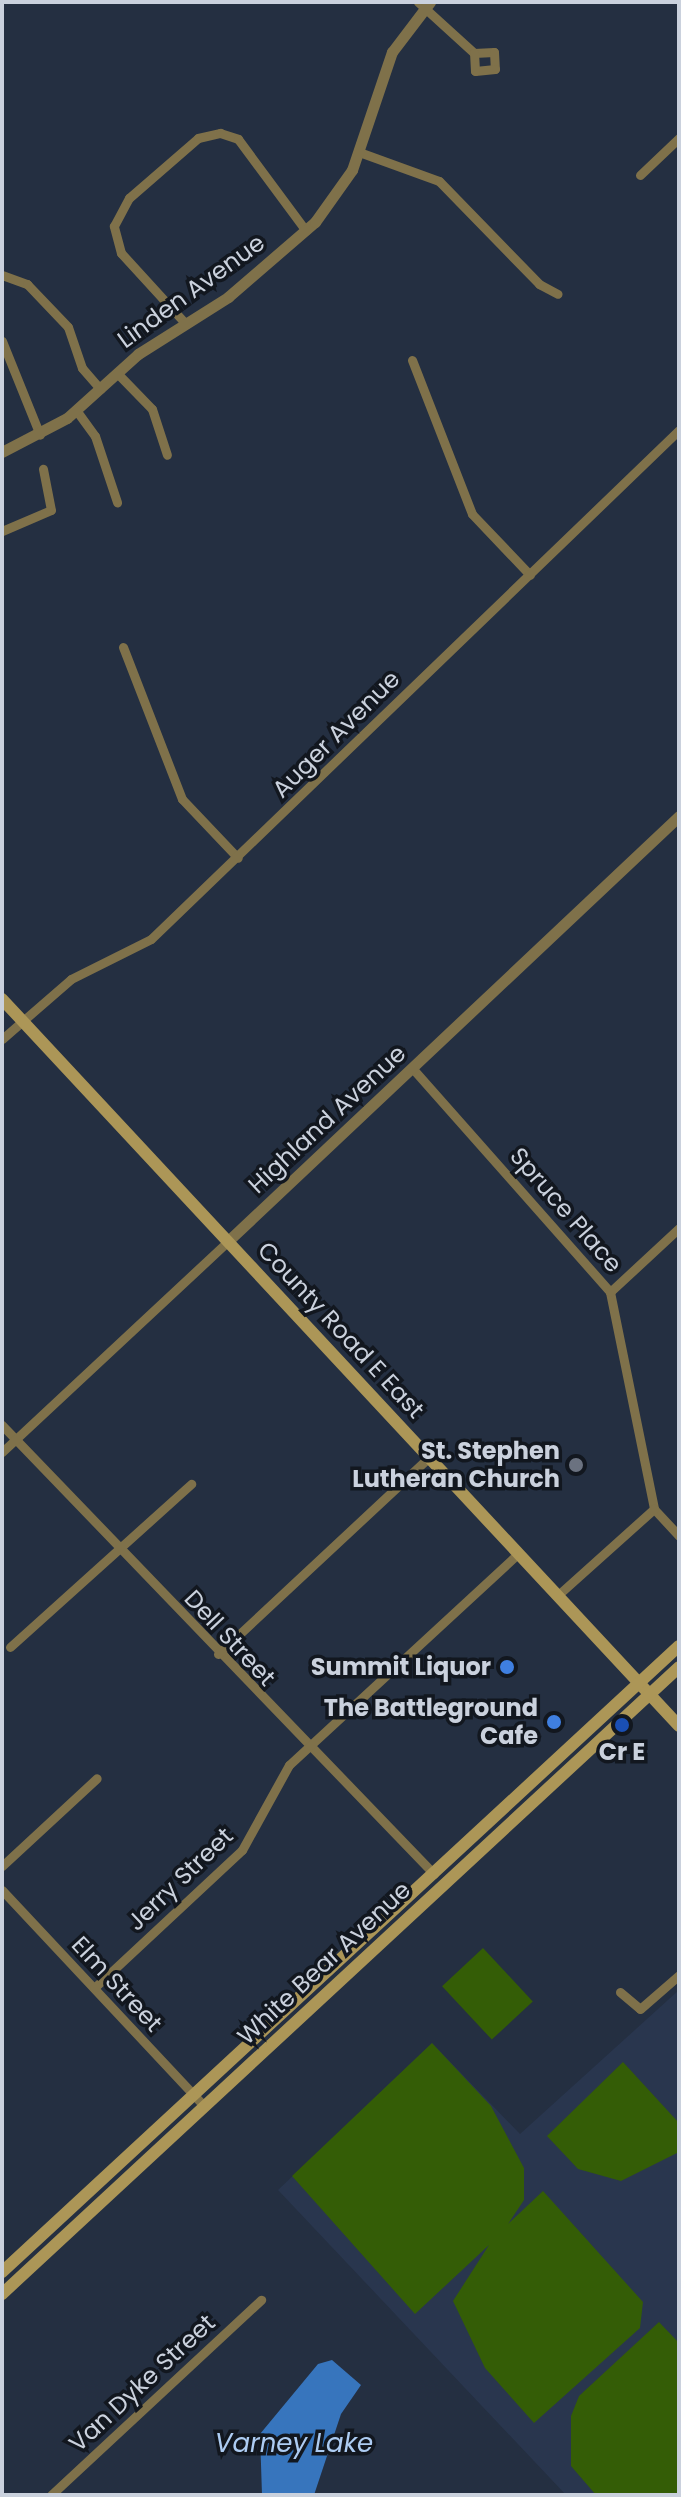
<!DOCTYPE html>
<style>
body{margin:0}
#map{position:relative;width:681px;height:2497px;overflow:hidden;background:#242f41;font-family:Poppins,sans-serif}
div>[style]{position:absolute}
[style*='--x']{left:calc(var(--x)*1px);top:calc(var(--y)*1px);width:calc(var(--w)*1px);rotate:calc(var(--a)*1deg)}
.built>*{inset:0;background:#29364e}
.green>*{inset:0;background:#345d06;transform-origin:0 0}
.water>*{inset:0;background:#3775bd}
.minor>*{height:9px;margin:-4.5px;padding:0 4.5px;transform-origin:4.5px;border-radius:4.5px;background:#7f714a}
.tertiary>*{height:11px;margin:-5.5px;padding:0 5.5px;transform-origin:5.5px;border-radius:5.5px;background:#7f714a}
.secondary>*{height:12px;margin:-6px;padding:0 6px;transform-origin:6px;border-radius:6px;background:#ac9657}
.dots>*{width:22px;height:22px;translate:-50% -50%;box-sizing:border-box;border:4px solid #12171f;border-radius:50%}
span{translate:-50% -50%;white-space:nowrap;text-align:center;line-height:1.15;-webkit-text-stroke:7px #12171f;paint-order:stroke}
.street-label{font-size:24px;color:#cad1dd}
.poi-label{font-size:24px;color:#cad1dd;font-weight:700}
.right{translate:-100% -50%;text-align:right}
.water-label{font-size:26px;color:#adccf2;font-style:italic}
.frame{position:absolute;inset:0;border:4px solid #cad1dd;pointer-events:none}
</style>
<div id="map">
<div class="built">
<div style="clip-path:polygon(679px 1990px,679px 2495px,566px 2495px,278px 2190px,432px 2043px,520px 2134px)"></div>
</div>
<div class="green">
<div style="left:483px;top:1948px;width:73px;height:56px;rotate:47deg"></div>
<div style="clip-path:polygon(432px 2043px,491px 2106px,524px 2168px,524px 2200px,508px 2224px,543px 2191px,643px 2302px,640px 2328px,534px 2423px,485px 2368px,453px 2301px,489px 2245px,415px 2314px,292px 2176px)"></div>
<div style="clip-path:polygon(623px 2062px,679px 2123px,679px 2152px,621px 2181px,578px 2169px,547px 2136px)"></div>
<div style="clip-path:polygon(659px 2322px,679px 2343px,679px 2495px,596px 2495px,571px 2466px,571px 2416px,579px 2396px)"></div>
</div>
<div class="water">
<div style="clip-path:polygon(332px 2360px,361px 2385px,341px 2414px,314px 2495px,262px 2495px,260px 2434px,318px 2364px)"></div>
</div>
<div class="minor">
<div style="--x:418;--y:2;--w:76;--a:42.3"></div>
<div style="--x:474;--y:53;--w:20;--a:-3"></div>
<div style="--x:494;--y:52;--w:17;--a:87"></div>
<div style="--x:495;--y:69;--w:20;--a:174"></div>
<div style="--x:475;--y:71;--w:18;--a:-93"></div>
<div style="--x:359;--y:152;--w:85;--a:19.9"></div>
<div style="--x:439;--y:181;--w:144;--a:45.8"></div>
<div style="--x:539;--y:284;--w:21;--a:28"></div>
<div style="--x:640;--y:175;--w:54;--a:-43.5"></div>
<div style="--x:2;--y:275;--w:27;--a:20"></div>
<div style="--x:27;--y:284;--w:59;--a:46.4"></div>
<div style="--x:68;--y:327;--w:43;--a:71.1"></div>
<div style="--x:82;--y:368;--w:28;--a:49"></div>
<div style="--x:185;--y:323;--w:95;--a:-132.4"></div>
<div style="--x:121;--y:253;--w:28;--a:-105"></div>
<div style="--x:114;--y:226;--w:32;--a:-62"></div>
<div style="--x:129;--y:198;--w:91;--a:-41"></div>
<div style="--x:198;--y:138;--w:23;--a:-13"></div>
<div style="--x:220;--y:133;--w:19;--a:18"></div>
<div style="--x:238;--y:139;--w:114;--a:53.5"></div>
<div style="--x:2;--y:341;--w:101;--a:68"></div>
<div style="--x:412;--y:360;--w:165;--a:68.7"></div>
<div style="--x:472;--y:514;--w:84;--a:46.4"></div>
<div style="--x:117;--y:373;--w:50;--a:45.8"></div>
<div style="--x:152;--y:409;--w:48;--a:71.9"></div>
<div style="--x:76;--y:410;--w:32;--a:54"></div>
<div style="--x:95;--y:436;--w:70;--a:71.6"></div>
<div style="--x:2;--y:531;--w:53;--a:-23.2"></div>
<div style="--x:51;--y:510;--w:42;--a:-101"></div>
<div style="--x:123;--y:647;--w:163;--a:68.8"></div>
<div style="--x:182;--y:799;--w:81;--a:46.5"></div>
<div style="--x:2;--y:1039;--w:91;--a:-41"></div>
<div style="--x:71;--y:979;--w:89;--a:-26.6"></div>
<div style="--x:151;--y:939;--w:733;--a:-43.95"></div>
<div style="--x:413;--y:1069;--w:298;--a:48.5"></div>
<div style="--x:610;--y:1292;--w:221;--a:78.5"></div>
<div style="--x:654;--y:1509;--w:37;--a:47"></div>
<div style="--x:610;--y:1292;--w:94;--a:-42.8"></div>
<div style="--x:2;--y:1425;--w:623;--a:46.11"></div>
<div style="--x:2;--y:1452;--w:309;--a:-43"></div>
<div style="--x:558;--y:1595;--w:129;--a:-41.9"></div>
<div style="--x:10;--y:1647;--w:244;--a:-42"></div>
<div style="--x:218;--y:1654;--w:289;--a:-43"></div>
<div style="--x:2;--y:1866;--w:129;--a:-42.8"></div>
<div style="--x:2;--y:1890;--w:296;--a:46.9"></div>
<div style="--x:94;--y:1988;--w:202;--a:-43"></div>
<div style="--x:242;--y:1850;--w:97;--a:-61.1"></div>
<div style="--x:289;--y:1765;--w:313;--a:-42.7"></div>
<div style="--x:620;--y:1992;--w:26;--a:40"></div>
<div style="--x:640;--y:2009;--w:52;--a:-41.1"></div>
<div style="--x:51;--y:2495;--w:287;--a:-42.9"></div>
</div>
<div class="tertiary">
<div style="--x:2;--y:452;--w:73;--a:-27.6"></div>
<div style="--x:67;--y:418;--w:96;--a:-42"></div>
<div style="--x:138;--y:354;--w:107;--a:-32.3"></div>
<div style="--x:228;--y:297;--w:115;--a:-40.8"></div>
<div style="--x:315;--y:222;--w:64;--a:-54.6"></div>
<div style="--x:352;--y:170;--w:125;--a:-71.3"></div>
<div style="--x:392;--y:52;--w:63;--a:-52.8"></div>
<div style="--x:228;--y:1241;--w:620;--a:-43.3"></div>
</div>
<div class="secondary">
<div style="--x:2;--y:999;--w:993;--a:47.04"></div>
<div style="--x:2;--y:2272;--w:922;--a:-42.76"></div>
<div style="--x:2;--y:2294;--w:923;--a:-42.8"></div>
</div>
<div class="dots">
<div style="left:576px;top:1465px;background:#6b7280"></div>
<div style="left:507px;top:1667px;background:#3f7fe0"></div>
<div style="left:554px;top:1722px;background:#3f7fe0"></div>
<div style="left:622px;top:1725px;background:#1a4fb4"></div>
</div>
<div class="street-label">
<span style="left:191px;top:291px;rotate:-36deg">Linden Avenue</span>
<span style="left:336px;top:734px;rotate:-45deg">Auger Avenue</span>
<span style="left:327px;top:1119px;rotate:-43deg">Highland Avenue</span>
<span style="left:566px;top:1210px;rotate:49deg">Spruce Place</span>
<span style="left:341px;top:1330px;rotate:47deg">County Road E East</span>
<span style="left:230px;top:1638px;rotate:47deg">Dell Street</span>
<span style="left:180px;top:1879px;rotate:-44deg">Jerry Street</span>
<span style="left:324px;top:1963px;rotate:-43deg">White Bear Avenue</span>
<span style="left:117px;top:1984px;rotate:47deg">Elm Street</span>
<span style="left:142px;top:2383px;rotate:-43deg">Van Dyke Street</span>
</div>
<div class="poi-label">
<span class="right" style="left:560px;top:1465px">St. Stephen<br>Lutheran Church</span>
<span class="right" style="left:491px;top:1667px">Summit Liquor</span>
<span class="right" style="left:538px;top:1722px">The Battleground<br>Cafe</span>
<span style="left:622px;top:1752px">Cr E</span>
</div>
<div class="water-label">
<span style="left:294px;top:2444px">Varney Lake</span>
</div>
<div class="frame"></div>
</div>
